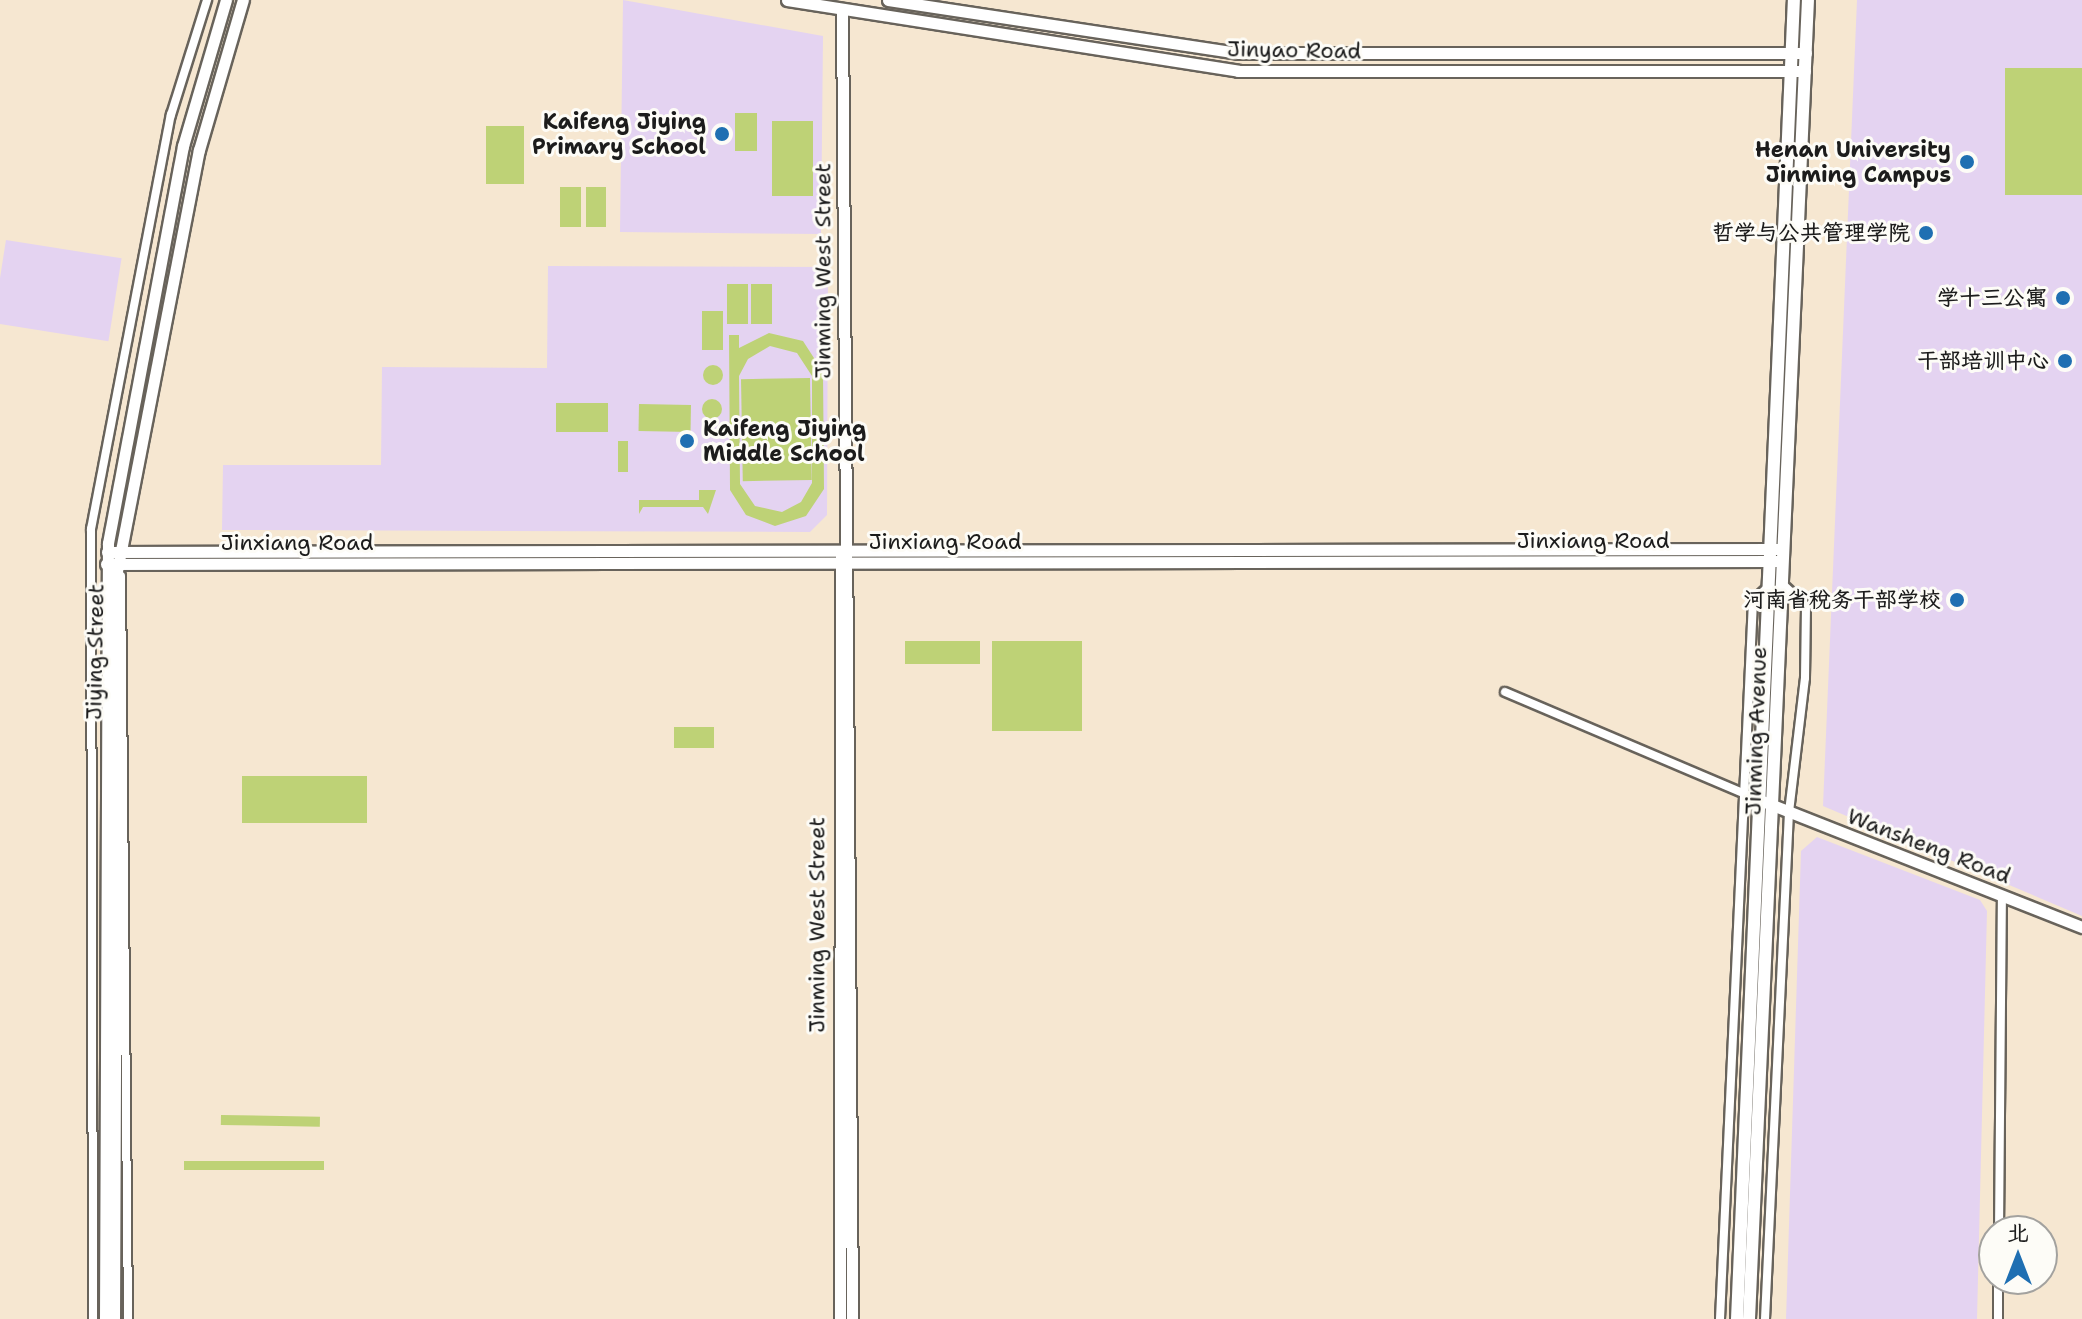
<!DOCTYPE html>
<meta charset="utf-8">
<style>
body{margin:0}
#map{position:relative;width:2082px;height:1319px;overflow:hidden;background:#f6e7d1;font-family:"Shantell Sans","LXGW WenKai TC",sans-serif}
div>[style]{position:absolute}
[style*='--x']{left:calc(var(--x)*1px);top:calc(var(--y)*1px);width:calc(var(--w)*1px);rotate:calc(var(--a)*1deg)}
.built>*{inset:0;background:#e4d3f1;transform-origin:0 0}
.green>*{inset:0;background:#bed276;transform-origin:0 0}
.round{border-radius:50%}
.roads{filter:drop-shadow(2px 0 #68635b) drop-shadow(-2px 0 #68635b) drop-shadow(0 2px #68635b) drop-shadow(0 -2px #68635b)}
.street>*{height:8px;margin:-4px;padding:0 4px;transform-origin:4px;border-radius:4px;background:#fff}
.secondary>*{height:11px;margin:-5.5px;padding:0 5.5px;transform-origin:5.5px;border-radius:5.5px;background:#fff}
.primary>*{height:12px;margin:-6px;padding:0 6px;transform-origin:6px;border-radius:6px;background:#fff}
.dots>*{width:22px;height:22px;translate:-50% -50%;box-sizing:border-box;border:4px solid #fdfcf7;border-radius:50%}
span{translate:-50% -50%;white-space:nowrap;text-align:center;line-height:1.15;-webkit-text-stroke:6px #fdfcf7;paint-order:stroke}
.street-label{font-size:22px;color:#1c1c1c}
.poi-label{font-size:22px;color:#1c1c1c;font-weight:700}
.right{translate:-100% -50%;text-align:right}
.left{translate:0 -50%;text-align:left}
.north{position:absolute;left:1978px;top:1215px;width:80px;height:80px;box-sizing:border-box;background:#fdfcf7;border:2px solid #a3a29f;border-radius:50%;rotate:0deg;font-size:22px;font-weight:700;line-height:32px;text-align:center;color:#1c1c1c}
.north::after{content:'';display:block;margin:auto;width:28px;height:36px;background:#1f6fb2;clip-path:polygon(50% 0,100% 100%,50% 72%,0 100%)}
</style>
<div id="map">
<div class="built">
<div style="clip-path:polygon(623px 0,823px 36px,821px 234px,620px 232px)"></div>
<div style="clip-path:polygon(1857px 0,2082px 0,2082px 916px,1823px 806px)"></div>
<div style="left:6px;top:240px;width:117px;height:84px;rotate:9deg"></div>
<div style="clip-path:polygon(548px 266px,828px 267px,827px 515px,810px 532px,222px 530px,223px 465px,381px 465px,382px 367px,547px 368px)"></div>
<div style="clip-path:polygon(1817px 837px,1980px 900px,1987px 911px,1977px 1319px,1786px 1319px,1801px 851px)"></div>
</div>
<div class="green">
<div style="left:2005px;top:68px;width:77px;height:127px"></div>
<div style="left:735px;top:113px;width:22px;height:38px"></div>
<div style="left:772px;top:121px;width:41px;height:75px"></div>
<div style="left:486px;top:126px;width:38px;height:58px"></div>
<div style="left:560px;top:187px;width:21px;height:40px"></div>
<div style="left:586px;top:187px;width:20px;height:40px"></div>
<div style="left:727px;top:284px;width:21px;height:40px"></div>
<div style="left:751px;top:284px;width:21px;height:40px"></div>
<div style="left:702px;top:311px;width:21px;height:39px"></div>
<div style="clip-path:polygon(evenodd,769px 333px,803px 341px,823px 372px,824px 489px,806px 516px,775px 526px,746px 515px,730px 490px,729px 335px,739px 335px,739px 348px,769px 333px,770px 346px,797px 353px,812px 376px,812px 483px,801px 502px,782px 512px,755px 506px,740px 484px,739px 376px,748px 359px,770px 346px)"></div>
<div class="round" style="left:703px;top:365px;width:20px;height:20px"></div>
<div style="left:810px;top:378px;width:102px;height:69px;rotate:89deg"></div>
<div class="round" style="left:702px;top:399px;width:20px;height:20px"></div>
<div style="left:556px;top:403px;width:52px;height:29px"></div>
<div style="left:639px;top:404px;width:52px;height:27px;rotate:1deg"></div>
<div style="left:618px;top:441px;width:10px;height:31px"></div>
<div style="clip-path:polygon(699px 490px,716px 490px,708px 514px,703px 507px,643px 507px,639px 514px,639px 500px,699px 500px)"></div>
<div style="left:905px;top:641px;width:75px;height:23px"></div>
<div style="left:1082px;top:641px;width:90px;height:90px;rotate:90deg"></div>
<div style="left:674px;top:727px;width:40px;height:21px"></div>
<div style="left:242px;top:776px;width:125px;height:47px"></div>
<div style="left:221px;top:1115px;width:99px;height:10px;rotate:1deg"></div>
<div style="left:184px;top:1161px;width:140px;height:9px"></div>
</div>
<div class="roads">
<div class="street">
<div style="--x:121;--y:576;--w:743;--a:89.46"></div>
<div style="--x:1505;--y:692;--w:279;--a:23"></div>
<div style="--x:1999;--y:1231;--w:335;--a:-89.5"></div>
<div style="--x:93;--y:1319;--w:790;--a:-90.15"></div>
<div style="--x:91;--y:529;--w:422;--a:-79.1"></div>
<div style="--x:171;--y:115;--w:121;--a:-72.6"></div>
<div style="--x:1720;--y:1319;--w:719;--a:-87.37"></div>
<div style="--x:1753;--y:601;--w:21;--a:-43"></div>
<div style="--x:1765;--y:1319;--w:508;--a:-87.29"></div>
<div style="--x:1789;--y:812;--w:135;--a:-83.2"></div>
<div style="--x:1805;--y:678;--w:72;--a:-89.2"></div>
<div style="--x:1806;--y:606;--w:33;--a:-137"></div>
<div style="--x:1998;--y:1319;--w:40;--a:-90"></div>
</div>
<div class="secondary">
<div style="--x:787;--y:0;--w:457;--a:8.9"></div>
<div style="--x:1238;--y:71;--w:567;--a:0"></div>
<div style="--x:888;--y:0;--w:355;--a:8.6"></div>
<div style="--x:1239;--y:53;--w:567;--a:0"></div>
<div style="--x:842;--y:10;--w:1309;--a:89.56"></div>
<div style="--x:107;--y:552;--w:1672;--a:-0.1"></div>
<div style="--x:106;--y:564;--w:1672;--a:-0.1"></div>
<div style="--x:1762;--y:801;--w:344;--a:21.5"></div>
<div style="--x:105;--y:1319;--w:776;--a:-89.78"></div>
<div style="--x:108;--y:543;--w:404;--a:-79.3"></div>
<div style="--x:183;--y:146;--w:152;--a:-73.6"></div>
<div style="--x:114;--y:1319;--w:748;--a:-89.77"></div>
<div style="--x:117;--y:571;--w:429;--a:-79"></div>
<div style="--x:199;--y:150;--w:156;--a:-73.7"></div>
<div style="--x:840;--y:1319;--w:763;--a:-89.92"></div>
</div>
<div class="primary">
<div style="--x:1737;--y:1319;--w:1320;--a:-87.53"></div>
<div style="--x:1749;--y:1319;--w:1320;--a:-87.44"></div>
</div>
</div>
<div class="dots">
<div style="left:722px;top:134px;background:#1f6fb2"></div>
<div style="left:1967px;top:162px;background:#1f6fb2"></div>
<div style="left:1926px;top:233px;background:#1f6fb2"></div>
<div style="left:2063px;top:298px;background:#1f6fb2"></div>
<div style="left:2065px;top:361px;background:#1f6fb2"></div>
<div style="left:687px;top:441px;background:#1f6fb2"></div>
<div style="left:1957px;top:600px;background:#1f6fb2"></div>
</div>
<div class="street-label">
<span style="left:1294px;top:50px;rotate:1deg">Jinyao Road</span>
<span style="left:823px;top:271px;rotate:-90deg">Jinming West Street</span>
<span style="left:1593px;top:541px">Jinxiang Road</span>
<span style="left:945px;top:542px">Jinxiang Road</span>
<span style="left:297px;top:543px">Jinxiang Road</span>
<span style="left:95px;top:652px;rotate:-89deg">Jiying Street</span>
<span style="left:1756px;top:731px;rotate:-88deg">Jinming Avenue</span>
<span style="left:1929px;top:846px;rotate:21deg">Wansheng Road</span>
<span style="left:817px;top:925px;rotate:-90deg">Jinming West Street</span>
</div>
<div class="poi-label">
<span class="right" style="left:706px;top:134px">Kaifeng Jiying<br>Primary School</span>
<span class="right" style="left:1951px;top:162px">Henan University<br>Jinming Campus</span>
<span class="right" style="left:1910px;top:233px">哲学与公共管理学院</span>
<span class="right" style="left:2047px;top:298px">学十三公寓</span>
<span class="right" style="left:2049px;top:361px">干部培训中心</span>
<span class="left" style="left:703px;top:441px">Kaifeng Jiying<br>Middle School</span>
<span class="right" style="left:1941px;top:600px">河南省税务干部学校</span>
</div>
<div class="north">北</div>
</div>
